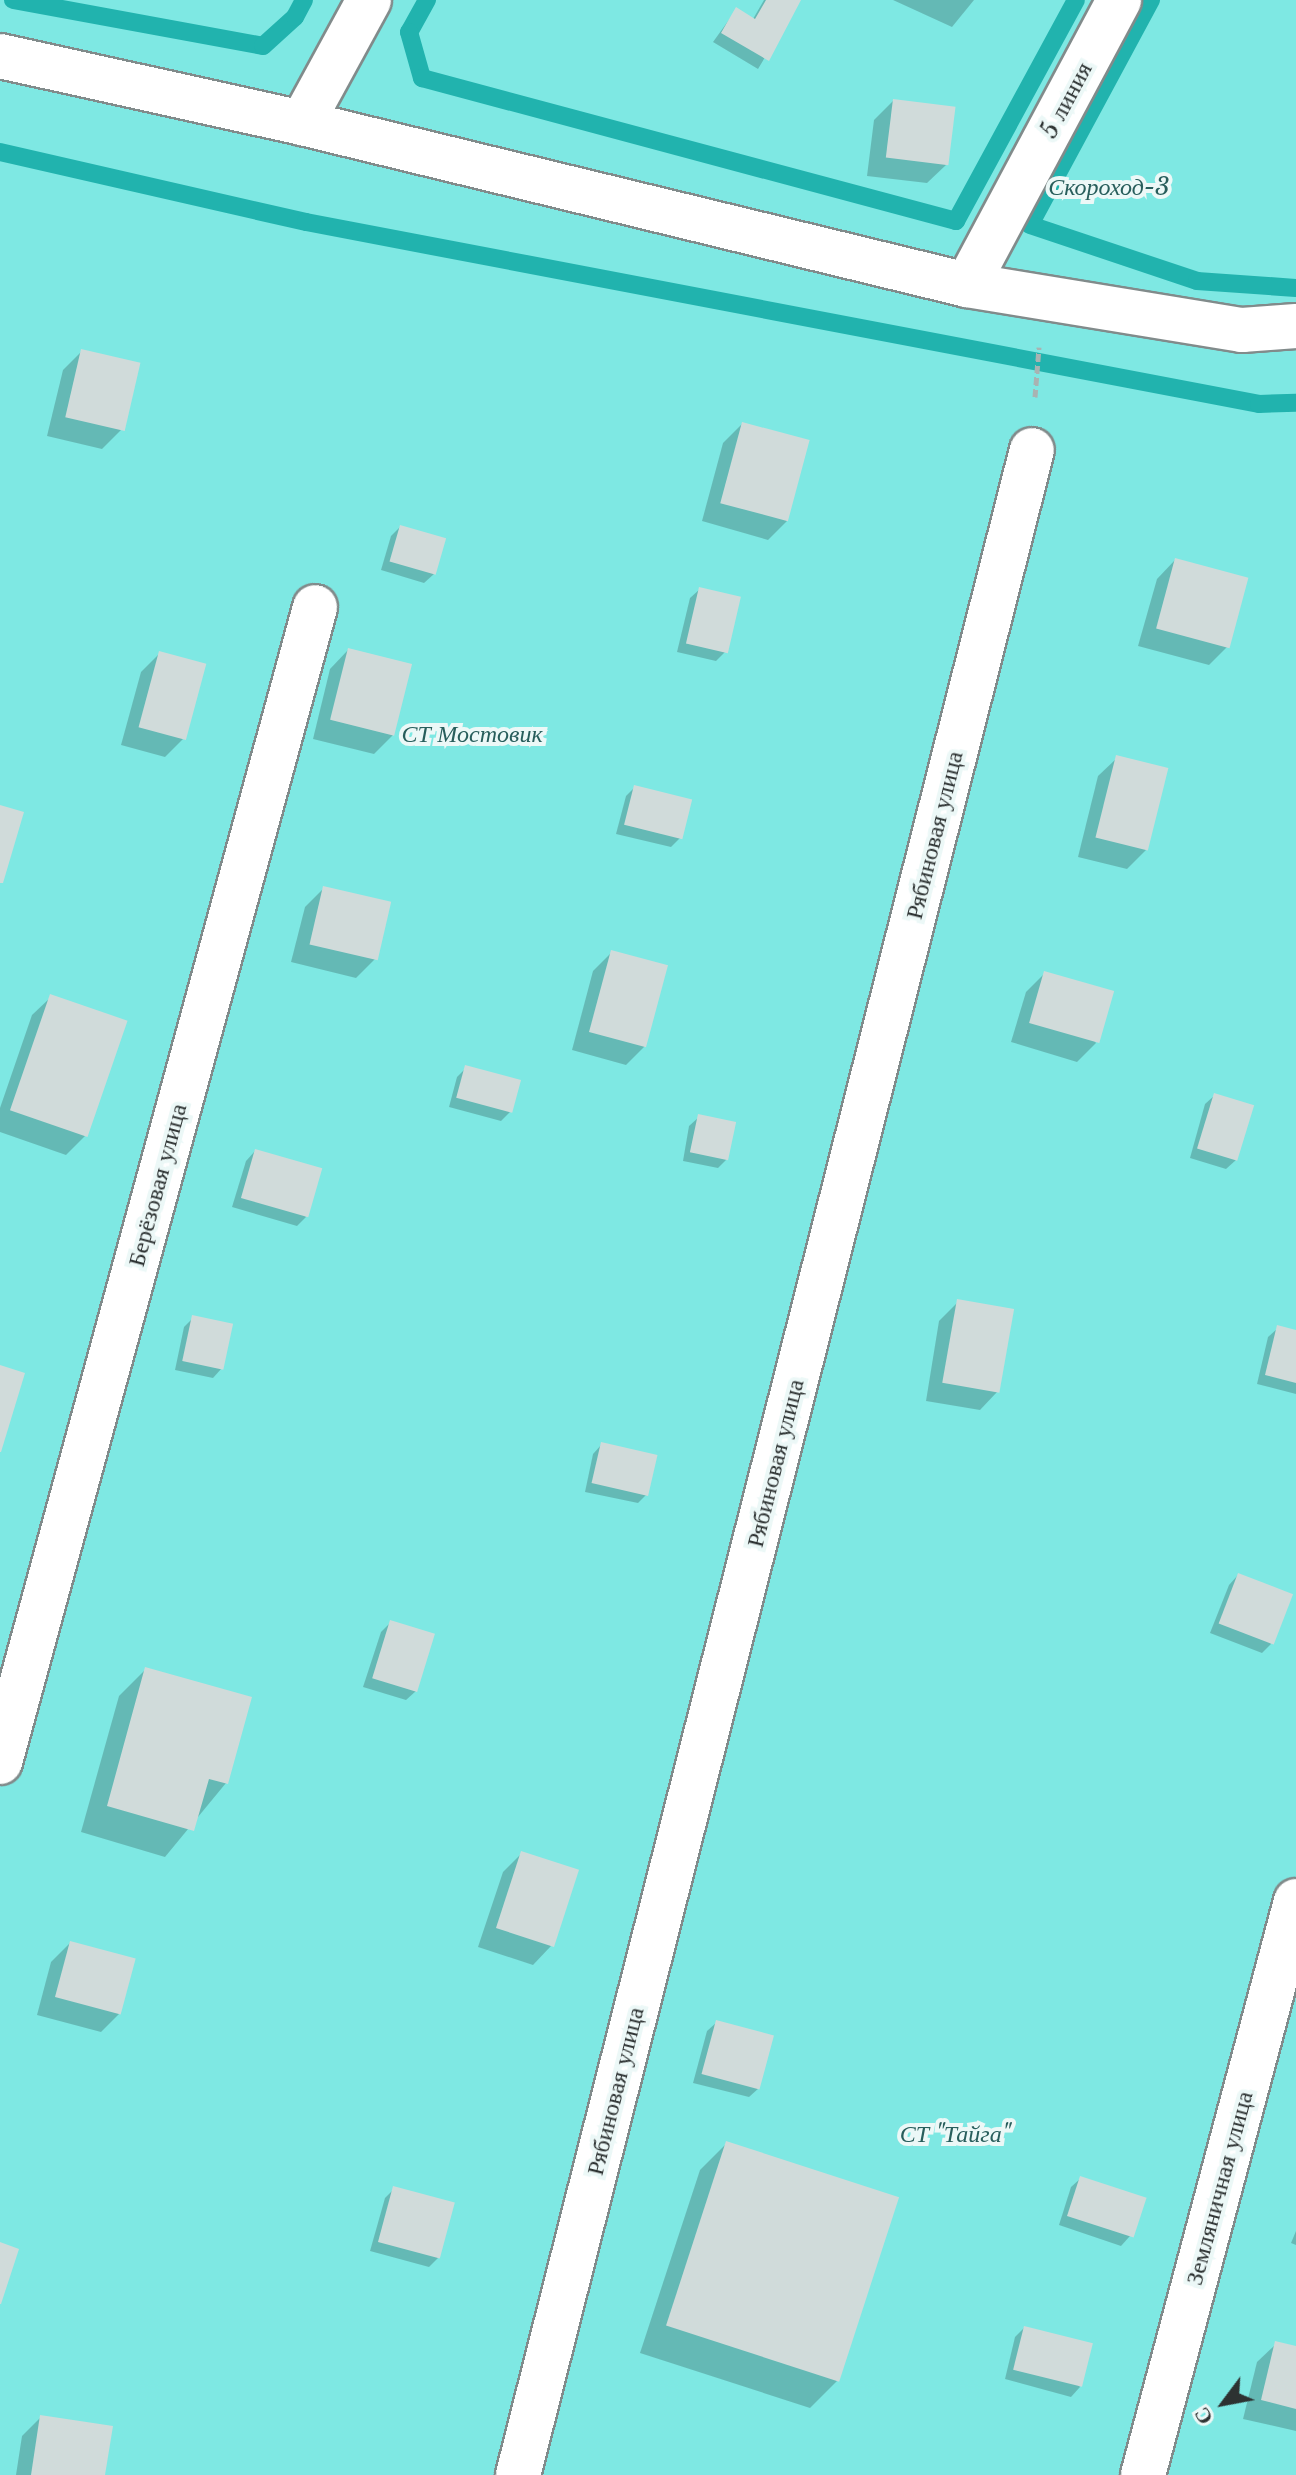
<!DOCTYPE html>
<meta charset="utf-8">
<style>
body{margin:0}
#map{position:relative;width:1296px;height:2475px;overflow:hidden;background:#ecf8f7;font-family:"Libre Baskerville",serif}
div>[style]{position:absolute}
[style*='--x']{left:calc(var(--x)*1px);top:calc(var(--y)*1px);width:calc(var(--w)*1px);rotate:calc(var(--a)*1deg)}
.green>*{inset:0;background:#7ee8e3;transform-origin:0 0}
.shadow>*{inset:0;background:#0003}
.stream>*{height:18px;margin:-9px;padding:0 9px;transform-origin:9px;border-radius:9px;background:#21b3ae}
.building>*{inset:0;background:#d0dbda;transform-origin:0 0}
.path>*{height:5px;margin-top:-2.5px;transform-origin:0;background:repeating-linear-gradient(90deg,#a9b3b2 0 8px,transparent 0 12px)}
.roads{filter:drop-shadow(2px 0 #818b8b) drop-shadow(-2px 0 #818b8b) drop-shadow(0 2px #818b8b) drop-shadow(0 -2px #818b8b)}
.minor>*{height:44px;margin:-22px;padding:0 22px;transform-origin:22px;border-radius:22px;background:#fff}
span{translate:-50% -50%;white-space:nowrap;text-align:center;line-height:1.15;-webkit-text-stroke:8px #ecf8f7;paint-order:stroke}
.street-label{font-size:24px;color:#2d3232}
.park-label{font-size:24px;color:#285e5c;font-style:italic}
.north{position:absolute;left:1184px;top:2363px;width:80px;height:80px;-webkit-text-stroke:6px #ecf8f7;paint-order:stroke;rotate:238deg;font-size:22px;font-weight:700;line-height:32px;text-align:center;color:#2d3232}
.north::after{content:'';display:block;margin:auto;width:28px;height:36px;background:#2d3232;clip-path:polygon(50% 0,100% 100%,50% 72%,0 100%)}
</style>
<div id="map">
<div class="green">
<div style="left:0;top:0;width:1296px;height:2475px"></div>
</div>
<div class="shadow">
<div style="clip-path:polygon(764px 0,799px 0,758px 69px,713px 42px,736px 10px,753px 19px)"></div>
<div style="clip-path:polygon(893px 0,974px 0,952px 27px)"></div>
<div style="clip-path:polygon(893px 101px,946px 165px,927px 183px,867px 176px,874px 120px)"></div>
<div style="clip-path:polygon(82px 351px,121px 430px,102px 449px,47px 436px,63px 370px)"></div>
<div style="clip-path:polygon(742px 424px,787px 521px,768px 540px,702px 521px,723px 443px)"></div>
<div style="clip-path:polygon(400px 527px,434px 574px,424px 583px,381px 570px,391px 536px)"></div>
<div style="clip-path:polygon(1175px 560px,1228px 646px,1209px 665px,1138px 646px,1157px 579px)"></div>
<div style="clip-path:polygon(700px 589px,725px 652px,716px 661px,677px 652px,690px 598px)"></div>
<div style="clip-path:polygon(348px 650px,393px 735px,374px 754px,313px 739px,330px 669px)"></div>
<div style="clip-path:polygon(160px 653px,184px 738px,165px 757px,121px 745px,141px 672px)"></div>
<div style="clip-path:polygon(1117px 758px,1146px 850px,1127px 869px,1078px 857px,1098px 776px)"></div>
<div style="clip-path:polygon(635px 787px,680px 838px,671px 847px,616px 834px,626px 796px)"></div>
<div style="clip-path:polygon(324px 888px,375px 959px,356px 978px,291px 962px,305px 907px)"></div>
<div style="clip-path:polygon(612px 952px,645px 1046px,626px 1065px,572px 1050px,593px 971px)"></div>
<div style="clip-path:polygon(1045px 973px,1096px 1043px,1077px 1062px,1011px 1042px,1026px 992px)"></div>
<div style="clip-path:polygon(51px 997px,85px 1136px,66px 1155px,0 1132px,0 1108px,32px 1015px)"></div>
<div style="clip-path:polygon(466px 1068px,510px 1112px,501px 1121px,449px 1107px,457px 1077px)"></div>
<div style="clip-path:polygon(1215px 1095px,1236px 1160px,1226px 1169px,1190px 1158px,1205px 1104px)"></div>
<div style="clip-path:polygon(699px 1117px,727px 1159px,718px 1168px,683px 1161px,689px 1126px)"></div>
<div style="clip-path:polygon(255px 1151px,306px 1217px,297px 1226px,232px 1207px,246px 1161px)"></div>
<div style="clip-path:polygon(958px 1302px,998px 1391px,980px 1410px,926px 1401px,939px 1321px)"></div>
<div style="clip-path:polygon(193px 1318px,222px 1368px,213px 1378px,175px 1370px,184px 1327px)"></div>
<div style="clip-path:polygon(1278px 1328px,1296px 1332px,1296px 1394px,1257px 1384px,1268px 1337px)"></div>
<div style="clip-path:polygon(602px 1444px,647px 1494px,638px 1503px,585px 1492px,593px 1454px)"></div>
<div style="clip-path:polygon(1238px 1575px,1271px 1644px,1262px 1653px,1210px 1633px,1229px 1585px)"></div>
<div style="clip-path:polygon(390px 1623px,416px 1691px,406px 1700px,363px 1687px,381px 1632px)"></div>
<div style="clip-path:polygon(146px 1669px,226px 1783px,165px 1857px,81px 1832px,119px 1696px)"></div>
<div style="clip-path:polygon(522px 1853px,551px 1946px,533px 1965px,478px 1947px,503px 1872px)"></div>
<div style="clip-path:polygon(70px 1943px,120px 2013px,101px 2032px,37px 2015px,51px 1962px)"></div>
<div style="clip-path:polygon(717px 2022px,759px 2088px,749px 2097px,693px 2083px,707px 2031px)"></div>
<div style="clip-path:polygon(727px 2143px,837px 2381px,810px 2408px,640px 2353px,700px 2170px)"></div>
<div style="clip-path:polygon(1081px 2178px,1130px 2236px,1121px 2246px,1059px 2225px,1071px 2187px)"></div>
<div style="clip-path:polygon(394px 2189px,438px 2258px,429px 2267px,370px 2251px,385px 2198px)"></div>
<div style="clip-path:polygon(1296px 2231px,1296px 2245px,1291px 2243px)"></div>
<div style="clip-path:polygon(1024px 2328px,1080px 2387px,1071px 2397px,1005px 2379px,1015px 2337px)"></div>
<div style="clip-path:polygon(1276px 2344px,1296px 2348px,1296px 2431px,1243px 2419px,1257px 2362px)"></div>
<div style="clip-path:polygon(41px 2417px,103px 2475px,16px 2475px,22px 2436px)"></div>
</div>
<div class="stream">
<div style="--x:13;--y:0;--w:254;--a:10.4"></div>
<div style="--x:263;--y:46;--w:43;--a:-42.2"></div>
<div style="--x:295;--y:17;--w:19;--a:-62"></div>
<div style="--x:427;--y:0;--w:37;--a:119"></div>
<div style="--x:409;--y:32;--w:48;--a:74.2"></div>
<div style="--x:422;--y:78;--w:553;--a:14.99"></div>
<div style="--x:956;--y:221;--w:251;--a:-61.5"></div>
<div style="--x:1151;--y:0;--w:255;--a:118.3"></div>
<div style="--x:1030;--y:225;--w:176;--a:18.5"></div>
<div style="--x:1197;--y:281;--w:99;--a:4"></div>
<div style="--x:0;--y:152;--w:314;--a:12.9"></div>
<div style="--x:306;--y:222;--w:970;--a:10.81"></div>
<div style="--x:1259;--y:404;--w:37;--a:-2"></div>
</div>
<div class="building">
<div style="clip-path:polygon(766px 0,801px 0,769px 61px,721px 33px,736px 7px,755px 19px)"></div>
<div style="left:893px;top:99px;width:63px;height:59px;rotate:7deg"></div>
<div style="left:81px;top:349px;width:61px;height:70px;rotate:13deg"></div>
<div style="left:742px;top:422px;width:70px;height:84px;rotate:15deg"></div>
<div style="left:400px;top:525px;width:48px;height:38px;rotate:16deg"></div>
<div style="left:1175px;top:558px;width:76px;height:73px;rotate:15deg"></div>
<div style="left:699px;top:587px;width:43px;height:58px;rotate:13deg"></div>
<div style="left:348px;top:648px;width:66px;height:74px;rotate:14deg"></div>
<div style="left:159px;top:651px;width:49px;height:79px;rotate:15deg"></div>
<div style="left:1116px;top:755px;width:54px;height:85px;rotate:14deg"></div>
<div style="left:634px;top:785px;width:60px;height:41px;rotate:14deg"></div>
<div style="clip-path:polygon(0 805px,24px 812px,3px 883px,0 883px)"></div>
<div style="left:323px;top:886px;width:70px;height:60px;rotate:13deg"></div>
<div style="left:611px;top:950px;width:59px;height:85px;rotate:15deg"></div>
<div style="left:1044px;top:971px;width:73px;height:54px;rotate:16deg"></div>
<div style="left:50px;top:994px;width:82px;height:123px;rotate:19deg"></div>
<div style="left:465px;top:1065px;width:58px;height:34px;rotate:15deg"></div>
<div style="left:1214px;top:1093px;width:42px;height:58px;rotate:17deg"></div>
<div style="left:698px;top:1114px;width:39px;height:39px;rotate:12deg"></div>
<div style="left:255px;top:1149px;width:70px;height:51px;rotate:16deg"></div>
<div style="left:957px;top:1299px;width:58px;height:85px;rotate:10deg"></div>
<div style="left:192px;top:1315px;width:42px;height:47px;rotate:12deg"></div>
<div style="clip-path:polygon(1277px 1325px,1296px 1330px,1296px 1383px,1265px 1375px)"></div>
<div style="clip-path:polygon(0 1365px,25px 1373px,1px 1452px,0 1452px)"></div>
<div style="left:601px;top:1442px;width:58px;height:42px;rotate:13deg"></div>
<div style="left:1238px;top:1573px;width:59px;height:54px;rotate:21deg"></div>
<div style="left:390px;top:1620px;width:47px;height:61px;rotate:17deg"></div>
<div style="clip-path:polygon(145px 1667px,252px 1697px,228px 1784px,209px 1779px,194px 1831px,107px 1806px)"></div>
<div style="left:521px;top:1851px;width:61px;height:81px;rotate:18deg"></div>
<div style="left:70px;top:1941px;width:68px;height:58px;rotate:15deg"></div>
<div style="left:716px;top:2020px;width:60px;height:56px;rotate:15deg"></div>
<div style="left:726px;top:2141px;width:182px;height:194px;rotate:18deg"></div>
<div style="left:1080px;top:2176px;width:70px;height:42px;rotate:18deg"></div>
<div style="left:393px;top:2186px;width:64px;height:58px;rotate:15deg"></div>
<div style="clip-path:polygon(0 2242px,19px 2249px,1px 2304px,0 2304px)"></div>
<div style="left:1024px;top:2326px;width:71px;height:45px;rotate:14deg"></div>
<div style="clip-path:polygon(1275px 2341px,1296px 2346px,1296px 2409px,1261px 2400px)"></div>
<div style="clip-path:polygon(40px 2415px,113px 2426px,105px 2475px,31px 2475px)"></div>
</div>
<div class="path">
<div style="--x:1035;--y:397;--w:50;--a:-85.4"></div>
</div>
<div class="roads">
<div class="minor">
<div style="--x:0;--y:56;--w:309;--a:12.5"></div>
<div style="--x:302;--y:123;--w:684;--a:13.69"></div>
<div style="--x:967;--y:285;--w:279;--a:9.3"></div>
<div style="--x:1242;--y:330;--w:54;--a:-4.2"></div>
<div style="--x:302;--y:123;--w:140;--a:-61.4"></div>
<div style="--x:967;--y:285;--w:323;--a:-61.9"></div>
<div style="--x:0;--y:1762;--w:1197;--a:-74.74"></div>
<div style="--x:518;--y:2475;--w:2089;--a:-75.76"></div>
<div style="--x:1143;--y:2475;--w:594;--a:-75.07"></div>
</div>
</div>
<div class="street-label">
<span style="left:1066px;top:100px;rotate:-62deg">5 линия</span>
<span style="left:934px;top:835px;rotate:-76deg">Рябиновая улица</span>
<span style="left:157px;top:1185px;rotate:-75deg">Берёзовая улица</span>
<span style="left:775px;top:1463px;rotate:-76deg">Рябиновая улица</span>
<span style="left:615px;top:2091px;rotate:-76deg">Рябиновая улица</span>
<span style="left:1219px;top:2188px;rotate:-75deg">Земляничная улица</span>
</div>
<div class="park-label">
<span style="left:1109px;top:187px">Скороход-3</span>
<span style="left:472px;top:734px">СТ Мостовик</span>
<span style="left:955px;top:2134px">СТ "Тайга"</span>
</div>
<div class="north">С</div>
</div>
